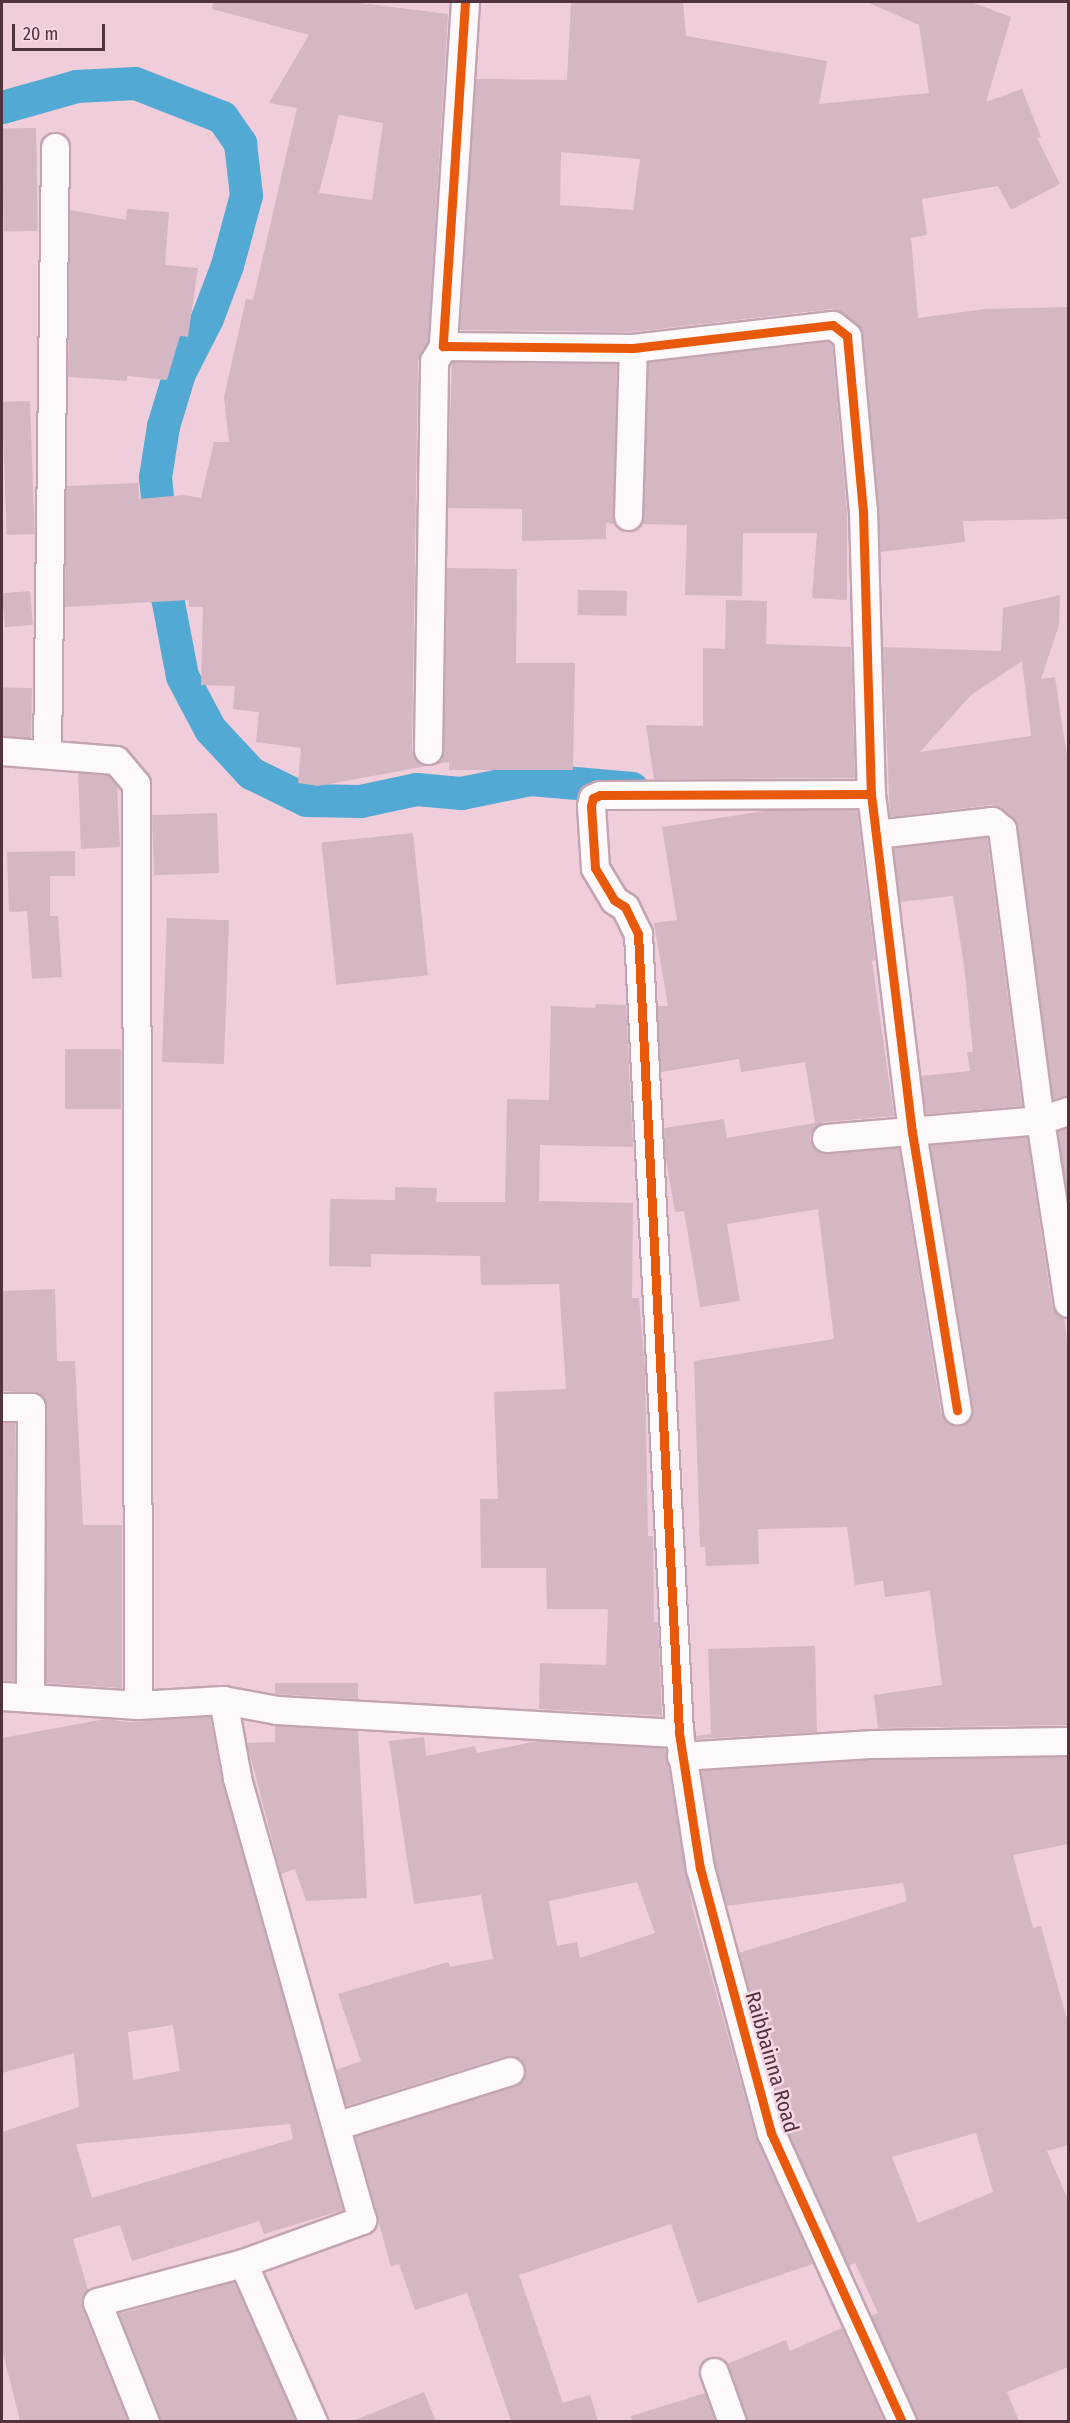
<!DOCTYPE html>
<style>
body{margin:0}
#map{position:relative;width:1070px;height:2423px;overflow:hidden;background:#f0cddb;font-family:"Fira Sans Condensed",sans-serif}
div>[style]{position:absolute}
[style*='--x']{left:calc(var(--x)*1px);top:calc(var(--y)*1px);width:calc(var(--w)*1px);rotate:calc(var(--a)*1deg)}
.canal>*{height:33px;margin:-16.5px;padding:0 16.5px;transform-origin:16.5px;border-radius:16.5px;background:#52a9d3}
.building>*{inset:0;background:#d5b6c3;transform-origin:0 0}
.roads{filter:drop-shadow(2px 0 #c3a5b1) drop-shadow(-2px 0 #c3a5b1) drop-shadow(0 2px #c3a5b1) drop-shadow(0 -2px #c3a5b1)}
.street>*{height:27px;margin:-13.5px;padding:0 13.5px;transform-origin:13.5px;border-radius:13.5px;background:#fdf8fa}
.cycleway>*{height:9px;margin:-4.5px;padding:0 4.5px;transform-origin:4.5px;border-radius:4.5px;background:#e8590c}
span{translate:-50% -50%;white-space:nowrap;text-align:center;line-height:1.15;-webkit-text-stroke:5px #f7d7e3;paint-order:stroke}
.street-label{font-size:21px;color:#51323f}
.frame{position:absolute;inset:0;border:3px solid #51323f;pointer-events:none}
.scale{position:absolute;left:12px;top:24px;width:93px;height:27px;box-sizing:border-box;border:3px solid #51323f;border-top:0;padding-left:8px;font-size:18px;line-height:21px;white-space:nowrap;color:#51323f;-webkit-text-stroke:4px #f7d7e3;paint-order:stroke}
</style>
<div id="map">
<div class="canal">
<div style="--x:2;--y:107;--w:77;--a:-15.8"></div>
<div style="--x:76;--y:86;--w:59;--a:-2.9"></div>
<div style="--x:135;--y:83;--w:93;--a:21.3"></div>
<div style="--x:222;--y:117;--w:32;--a:55"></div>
<div style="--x:240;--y:143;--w:52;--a:83.4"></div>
<div style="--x:246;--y:195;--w:73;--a:105.2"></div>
<div style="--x:227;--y:265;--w:57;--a:110.7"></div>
<div style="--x:207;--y:318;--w:62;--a:117"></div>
<div style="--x:179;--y:373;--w:55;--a:106.8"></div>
<div style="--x:163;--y:426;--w:52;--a:98.9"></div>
<div style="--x:155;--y:477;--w:121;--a:84.3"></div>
<div style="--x:167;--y:597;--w:80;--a:79.2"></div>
<div style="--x:182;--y:676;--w:60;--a:62.2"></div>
<div style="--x:210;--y:729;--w:60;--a:47"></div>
<div style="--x:251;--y:773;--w:61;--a:26.1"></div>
<div style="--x:306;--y:800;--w:54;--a:1.1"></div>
<div style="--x:360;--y:801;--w:57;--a:-12.1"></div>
<div style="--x:416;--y:789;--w:45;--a:5.1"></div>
<div style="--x:461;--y:793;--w:70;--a:-11.5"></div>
<div style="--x:530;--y:779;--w:102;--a:5"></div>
</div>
<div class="building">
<div style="clip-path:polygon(evenodd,213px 2px,352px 2px,448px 14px,428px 341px,418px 361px,412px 750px,415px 758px,427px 766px,318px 786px,298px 783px,301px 748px,256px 742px,259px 712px,233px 709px,235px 686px,201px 685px,203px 607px,189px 607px,189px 600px,65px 607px,66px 486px,138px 483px,139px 499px,183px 495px,201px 498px,214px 442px,229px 442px,224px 397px,246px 299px,253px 300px,297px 108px,269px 103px,309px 35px,212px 9px,213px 2px,339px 115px,383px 123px,372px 200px,319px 193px,339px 115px)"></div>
<div style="clip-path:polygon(evenodd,571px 2px,683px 2px,686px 36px,827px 61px,819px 104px,929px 93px,919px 25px,867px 2px,971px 2px,1011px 17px,986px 102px,1022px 89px,1041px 137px,1037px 138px,1060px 184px,1011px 210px,998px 186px,922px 199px,927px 235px,911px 238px,918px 318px,985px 309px,1068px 307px,1068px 519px,963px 521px,965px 542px,880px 552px,863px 335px,857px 324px,842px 312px,831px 309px,632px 332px,460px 330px,476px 79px,567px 80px,571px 2px,561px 152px,640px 159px,633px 210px,560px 205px,561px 152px)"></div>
<div style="left:36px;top:128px;width:103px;height:34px;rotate:89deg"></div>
<div style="clip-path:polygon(127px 209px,169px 212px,165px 265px,198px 268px,188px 337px,180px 336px,167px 380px,127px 376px,127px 381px,68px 377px,70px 210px,126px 220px)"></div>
<div style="clip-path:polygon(828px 341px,832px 344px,847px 512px,847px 600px,812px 598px,817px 533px,743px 533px,742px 596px,685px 595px,687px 525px,641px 524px,648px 362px)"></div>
<div style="clip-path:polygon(452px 362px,617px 364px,614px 524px,606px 523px,606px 539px,522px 541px,522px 509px,447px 508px)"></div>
<div style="left:30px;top:401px;width:133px;height:28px;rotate:88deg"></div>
<div style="clip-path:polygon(447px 568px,517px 569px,516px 663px,575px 663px,573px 770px,449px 770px,449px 762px,432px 765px,441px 759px,444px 750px)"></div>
<div style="left:578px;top:590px;width:49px;height:25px;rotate:1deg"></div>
<div style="left:30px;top:591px;width:34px;height:28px;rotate:85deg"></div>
<div style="clip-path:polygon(evenodd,1060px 595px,1059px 625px,1041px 679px,1055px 677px,1068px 764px,1068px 1096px,1053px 1099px,1017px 826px,1002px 809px,991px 805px,890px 817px,883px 647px,1001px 651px,1003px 608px,1060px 595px,1022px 661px,1031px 736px,920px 752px,971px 695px,1022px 661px)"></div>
<div style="clip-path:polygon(726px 600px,767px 601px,766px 644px,851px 647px,855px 778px,654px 779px,646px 725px,703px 726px,703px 648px,725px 649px)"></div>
<div style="left:32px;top:688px;width:50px;height:30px;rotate:91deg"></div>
<div style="clip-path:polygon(78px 773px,108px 775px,117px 786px,120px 847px,81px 849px)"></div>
<div style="clip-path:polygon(771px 810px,857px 810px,875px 960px,872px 961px,894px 1116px,824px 1122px,812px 1131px,810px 1140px,819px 1152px,827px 1154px,899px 1148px,941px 1413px,952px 1425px,967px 1422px,973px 1407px,930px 1145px,1027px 1137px,1052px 1305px,1064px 1318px,1068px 1351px,1068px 1725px,878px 1728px,874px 1695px,942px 1685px,930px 1591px,885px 1597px,883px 1581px,855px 1585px,847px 1527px,758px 1529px,759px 1564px,706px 1566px,705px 1547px,700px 1547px,694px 1361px,834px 1339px,818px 1209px,727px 1224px,740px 1301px,700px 1307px,684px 1211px,675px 1212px,665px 1153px,664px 1128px,724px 1119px,727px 1138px,815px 1123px,805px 1062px,741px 1072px,739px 1059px,661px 1072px,657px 1006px,668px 1006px,654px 923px,677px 920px,662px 827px)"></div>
<div style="left:217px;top:813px;width:60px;height:65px;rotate:88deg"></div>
<div style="left:413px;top:833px;width:143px;height:92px;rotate:84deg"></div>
<div style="clip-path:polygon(987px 837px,1022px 1106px,926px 1114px,921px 1076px,970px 1071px,967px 1052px,973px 1052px,964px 965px,953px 896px,900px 902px,893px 848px)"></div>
<div style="clip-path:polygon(75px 851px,75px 876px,50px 876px,50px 916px,58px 916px,62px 977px,32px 979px,27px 911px,9px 912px,7px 852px)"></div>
<div style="left:167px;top:918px;width:62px;height:144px;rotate:2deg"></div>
<div style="clip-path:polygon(596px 1004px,626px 1005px,633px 1147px,540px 1145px,539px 1201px,633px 1203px,632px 1298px,639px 1298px,645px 1369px,648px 1536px,653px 1536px,654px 1622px,658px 1622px,662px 1716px,539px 1709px,540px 1663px,606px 1665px,608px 1609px,547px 1609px,546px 1568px,481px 1568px,480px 1499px,498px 1499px,494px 1392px,566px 1389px,559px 1284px,481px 1285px,480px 1256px,371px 1254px,371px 1267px,329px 1266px,330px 1199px,395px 1200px,395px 1187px,437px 1188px,436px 1202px,505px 1202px,507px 1099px,549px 1100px,551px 1006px,595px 1008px)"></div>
<div style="left:121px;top:1049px;width:60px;height:56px;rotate:90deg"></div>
<div style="clip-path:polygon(1068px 1127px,1068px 1202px,1058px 1131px)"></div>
<div style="clip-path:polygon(55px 1289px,57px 1361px,75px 1361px,83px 1525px,122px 1525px,122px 1688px,46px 1683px,47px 1407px,38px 1393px,2px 1391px,2px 1291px)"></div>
<div style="left:2px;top:1423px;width:13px;height:258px"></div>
<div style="clip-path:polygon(815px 1646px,817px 1732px,696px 1739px,695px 1736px,711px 1734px,708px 1649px)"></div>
<div style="clip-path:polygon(275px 1683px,358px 1683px,358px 1699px,275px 1694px)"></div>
<div style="clip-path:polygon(evenodd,210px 1717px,222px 1781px,343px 2210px,264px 2234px,259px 2221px,132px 2261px,120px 2225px,73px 2239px,88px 2290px,82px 2299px,82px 2308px,128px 2421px,20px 2421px,2px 2349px,2px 2132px,79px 2107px,74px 2053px,2px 2073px,2px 1738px,105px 1719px,128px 1722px,210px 1717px,173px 2025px,180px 2071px,133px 2080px,128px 2032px,173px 2025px,210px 1717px,290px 2124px,293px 2139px,92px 2198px,76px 2144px,290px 2124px)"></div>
<div style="clip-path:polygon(275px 1726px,358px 1730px,367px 1898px,306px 1901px,295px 1869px,281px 1874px,247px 1743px,275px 1742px)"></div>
<div style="clip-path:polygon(evenodd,424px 1737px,426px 1756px,475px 1746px,477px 1753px,538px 1741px,665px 1748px,693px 1910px,756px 2137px,813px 2264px,698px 2303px,671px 2224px,519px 2275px,563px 2403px,590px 2395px,598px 2421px,511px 2421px,467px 2293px,415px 2310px,399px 2264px,391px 2267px,355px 2136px,515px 2086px,525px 2074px,521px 2060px,505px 2056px,346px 2106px,336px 2070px,361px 2061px,338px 1994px,448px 1962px,450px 1967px,493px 1959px,481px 1895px,414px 1904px,389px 1741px,424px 1737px,637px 1882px,655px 1933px,580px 1958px,577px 1942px,557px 1946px,549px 1901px,637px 1882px)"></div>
<div style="clip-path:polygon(evenodd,1068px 1757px,1068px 1844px,1013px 1855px,1033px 1928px,1041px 1926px,1068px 2023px,1068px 2145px,1047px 2151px,1068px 2200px,1068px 2367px,1007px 2392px,1019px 2421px,917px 2421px,871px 2316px,878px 2313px,855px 2263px,849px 2266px,786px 2128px,739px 1953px,907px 1901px,903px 1883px,726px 1906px,715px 1865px,701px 1771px,875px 1760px,1068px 1757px,976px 2133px,993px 2192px,918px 2223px,892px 2157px,976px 2133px)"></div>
<div style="clip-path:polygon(234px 2282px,296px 2421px,160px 2421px,119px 2314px)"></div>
<div style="clip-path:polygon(842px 2328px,884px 2421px,747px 2421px,727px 2364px,786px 2340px,790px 2351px)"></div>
<div style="clip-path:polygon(424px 2392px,436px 2421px,353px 2421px)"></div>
<div style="clip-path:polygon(705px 2393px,715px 2421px,632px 2421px,631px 2416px)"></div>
</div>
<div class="roads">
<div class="street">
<div style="--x:465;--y:2;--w:345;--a:93.7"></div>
<div style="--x:443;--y:346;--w:190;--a:0.6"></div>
<div style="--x:633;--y:348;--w:201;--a:-6.6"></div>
<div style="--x:833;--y:325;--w:18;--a:38"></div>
<div style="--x:847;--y:336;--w:176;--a:84.8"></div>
<div style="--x:863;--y:511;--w:283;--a:88.4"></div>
<div style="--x:871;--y:794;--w:340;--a:83.1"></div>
<div style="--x:912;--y:1132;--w:282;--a:80.8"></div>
<div style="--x:628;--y:516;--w:168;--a:-88.3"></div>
<div style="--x:428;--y:750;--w:389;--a:-89.1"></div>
<div style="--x:434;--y:361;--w:17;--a:-59"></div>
<div style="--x:2;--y:751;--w:114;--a:4.5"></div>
<div style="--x:116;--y:760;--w:31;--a:50"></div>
<div style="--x:136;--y:784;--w:921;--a:89.88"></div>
<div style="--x:47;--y:753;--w:606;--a:-89.24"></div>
<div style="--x:871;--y:794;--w:271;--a:179.8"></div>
<div style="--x:600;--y:795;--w:8;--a:157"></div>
<div style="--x:593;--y:798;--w:8;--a:104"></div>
<div style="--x:591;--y:806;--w:62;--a:86.3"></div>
<div style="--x:595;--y:868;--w:37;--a:59"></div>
<div style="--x:614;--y:900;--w:13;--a:32"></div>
<div style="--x:625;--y:907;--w:30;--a:64"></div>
<div style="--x:638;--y:934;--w:800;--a:87.06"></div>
<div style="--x:679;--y:1733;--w:137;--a:81.2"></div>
<div style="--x:700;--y:1868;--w:274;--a:75"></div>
<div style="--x:771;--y:2133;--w:317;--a:65.6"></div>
<div style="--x:876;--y:834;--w:117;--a:-6.4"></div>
<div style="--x:992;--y:821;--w:13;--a:39"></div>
<div style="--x:1002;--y:829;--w:293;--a:82.6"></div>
<div style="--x:1040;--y:1120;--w:185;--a:81.3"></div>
<div style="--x:826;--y:1138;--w:215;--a:-4.8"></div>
<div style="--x:1040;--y:1120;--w:29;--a:-18"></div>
<div style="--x:2;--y:1407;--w:29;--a:0"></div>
<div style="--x:31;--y:1407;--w:291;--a:90.2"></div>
<div style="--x:2;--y:1696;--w:136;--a:3.8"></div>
<div style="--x:138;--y:1705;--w:85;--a:-3.4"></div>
<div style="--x:223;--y:1700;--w:55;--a:10.5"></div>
<div style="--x:277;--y:1710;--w:403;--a:3.3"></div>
<div style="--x:681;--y:1756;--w:193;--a:-3.6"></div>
<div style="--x:874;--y:1744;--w:194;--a:-0.9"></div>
<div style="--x:338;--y:2125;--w:180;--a:-17.4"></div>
<div style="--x:243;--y:2263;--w:174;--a:66.2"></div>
<div style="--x:714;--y:2372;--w:53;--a:70.2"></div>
<div style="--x:145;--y:2422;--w:129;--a:-111.8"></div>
<div style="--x:97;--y:2302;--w:151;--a:-15"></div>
<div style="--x:243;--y:2263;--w:127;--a:-19.9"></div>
<div style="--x:362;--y:2220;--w:460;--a:-105.8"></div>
<div style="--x:237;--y:1777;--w:78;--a:-100.3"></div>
</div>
</div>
<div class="cycleway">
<div style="--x:465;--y:2;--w:345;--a:93.7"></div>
<div style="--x:443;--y:346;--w:190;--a:0.6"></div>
<div style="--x:633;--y:348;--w:201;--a:-6.6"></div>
<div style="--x:833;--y:325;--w:18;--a:38"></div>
<div style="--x:847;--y:336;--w:176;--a:84.8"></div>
<div style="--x:863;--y:511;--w:283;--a:88.4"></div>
<div style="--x:871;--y:794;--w:340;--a:83.1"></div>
<div style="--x:912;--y:1132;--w:282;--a:80.8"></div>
<div style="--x:871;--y:794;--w:271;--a:179.8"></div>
<div style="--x:600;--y:795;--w:8;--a:157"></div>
<div style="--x:593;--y:798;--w:8;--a:104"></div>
<div style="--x:591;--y:806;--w:62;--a:86.3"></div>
<div style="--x:595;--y:868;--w:37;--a:59"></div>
<div style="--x:614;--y:900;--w:13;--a:32"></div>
<div style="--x:625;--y:907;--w:30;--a:64"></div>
<div style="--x:638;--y:934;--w:800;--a:87.06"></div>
<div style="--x:679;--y:1733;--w:137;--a:81.2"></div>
<div style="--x:700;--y:1868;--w:274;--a:75"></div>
<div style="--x:771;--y:2133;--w:317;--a:65.6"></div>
</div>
<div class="street-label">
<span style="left:772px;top:2062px;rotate:74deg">Raibbainna Road</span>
</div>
<div class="frame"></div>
<div class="scale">20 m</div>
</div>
